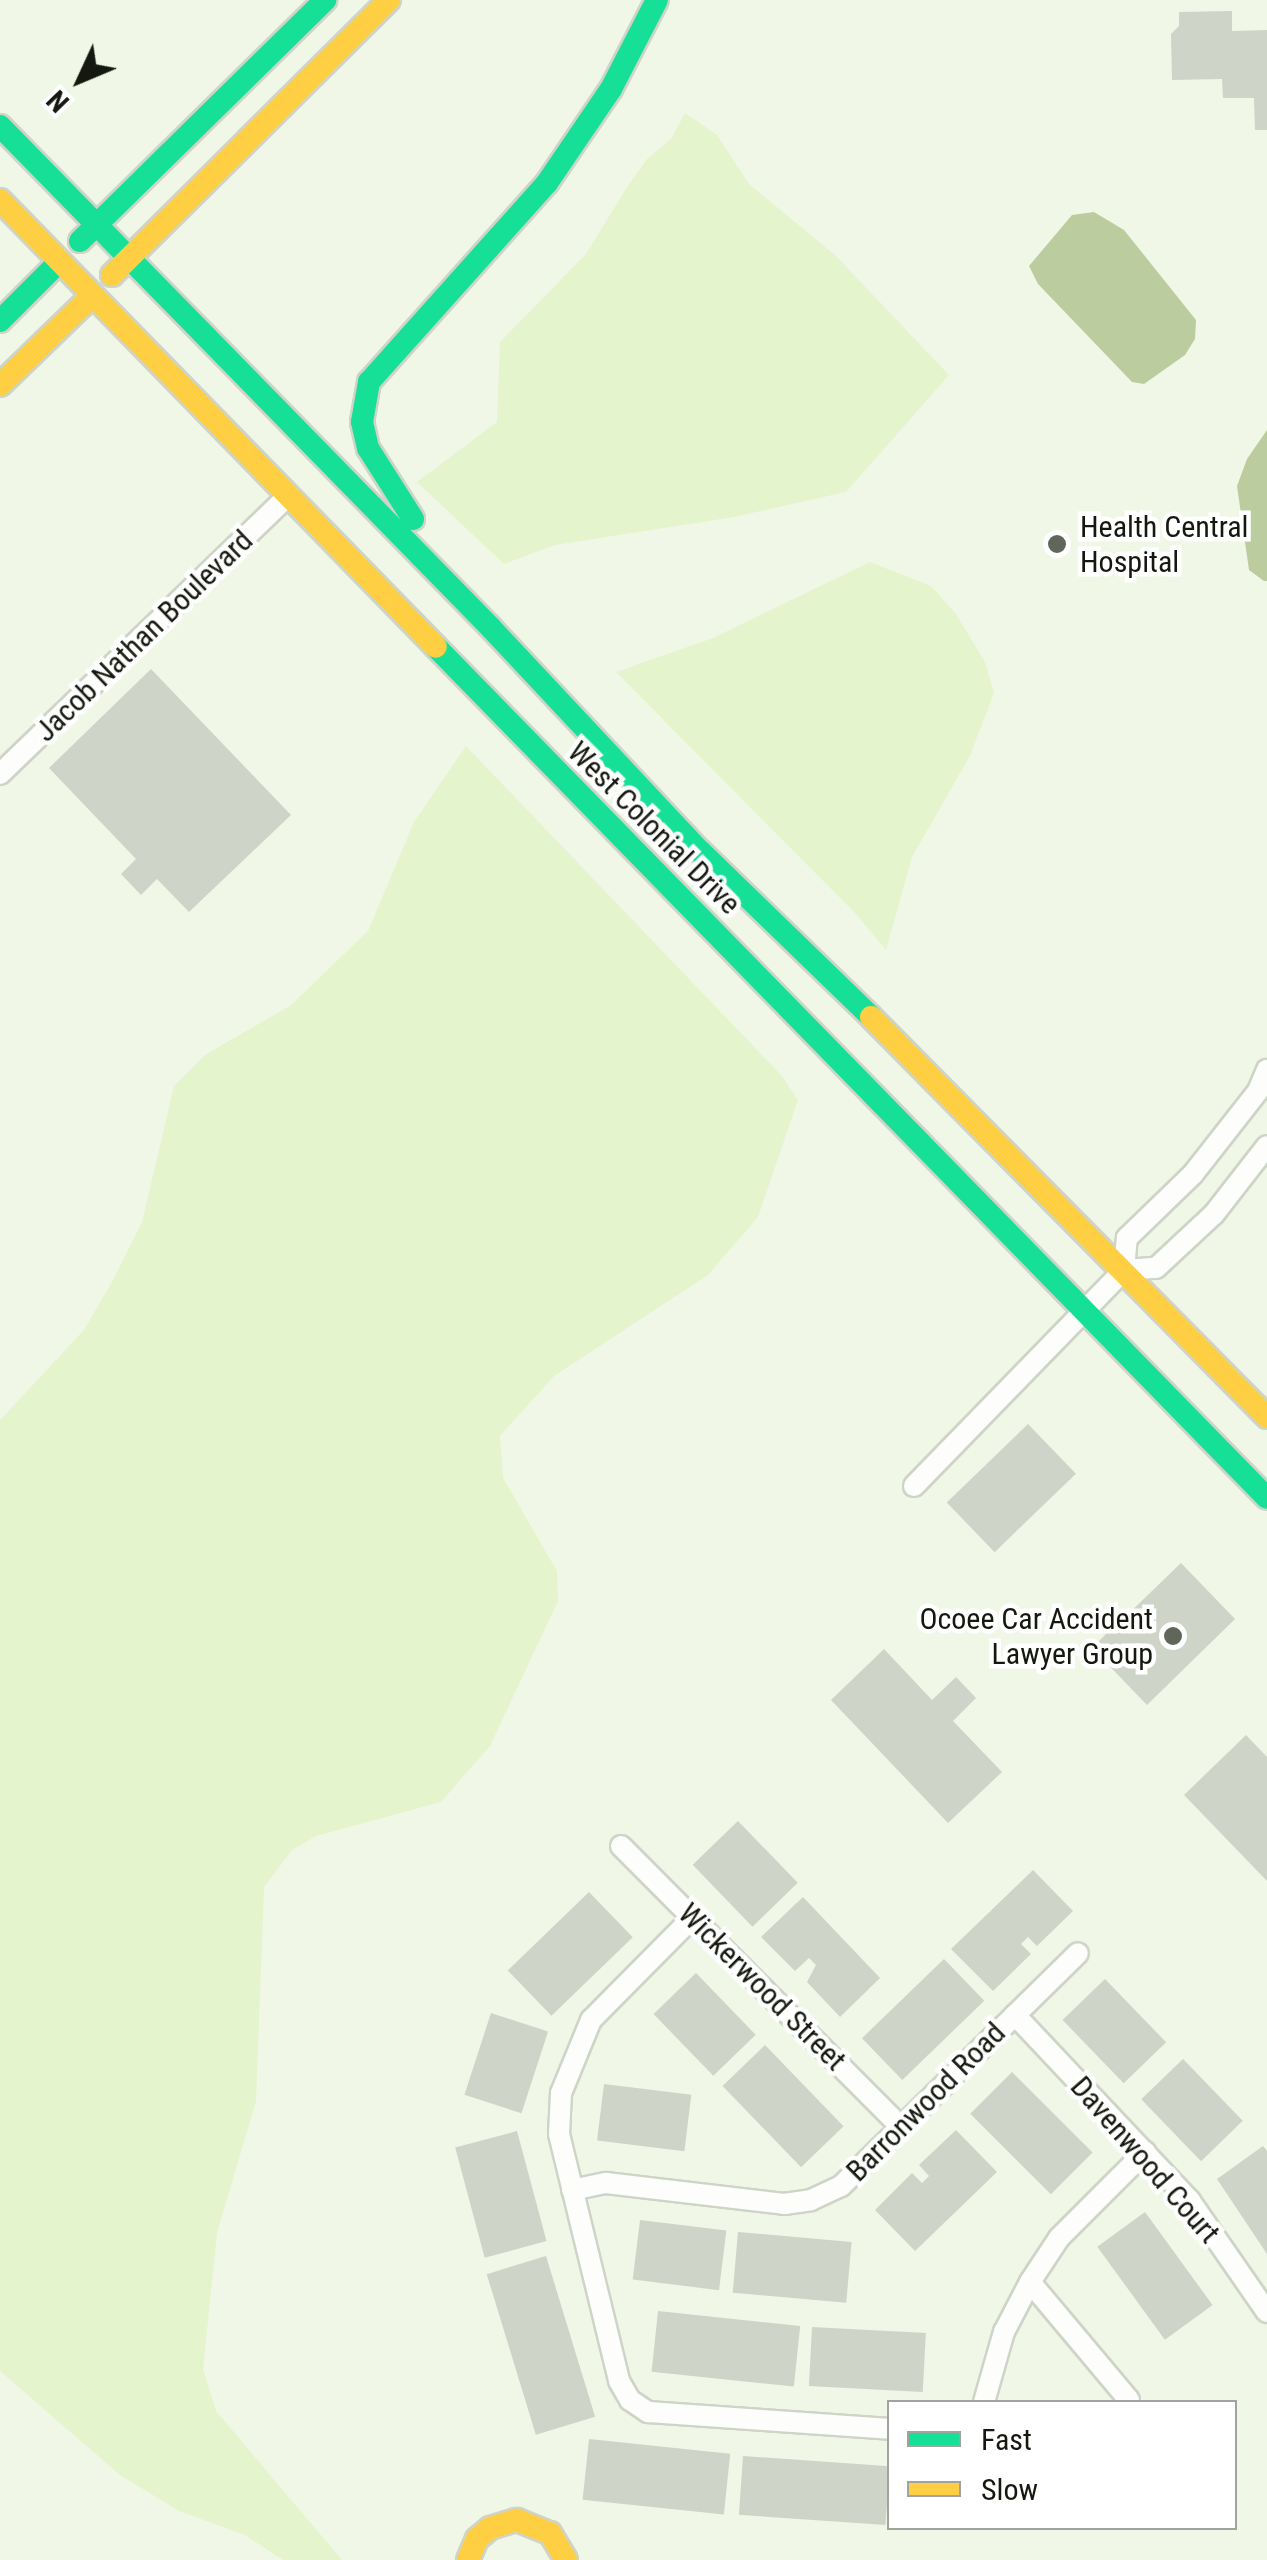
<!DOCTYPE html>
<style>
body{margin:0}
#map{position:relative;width:1267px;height:2560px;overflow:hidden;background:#f0f7e7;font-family:"Roboto Condensed",sans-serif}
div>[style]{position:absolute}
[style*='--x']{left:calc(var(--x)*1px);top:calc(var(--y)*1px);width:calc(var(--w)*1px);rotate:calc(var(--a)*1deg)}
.green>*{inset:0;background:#e4f4cd}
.water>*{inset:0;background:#bbcd9e}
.building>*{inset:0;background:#ced4c7;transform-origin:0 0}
.roads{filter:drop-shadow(2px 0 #ced4c7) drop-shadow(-2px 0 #ced4c7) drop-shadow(0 2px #ced4c7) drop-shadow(0 -2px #ced4c7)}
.street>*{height:20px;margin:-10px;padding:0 10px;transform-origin:10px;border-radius:10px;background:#fdfefb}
.fast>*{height:22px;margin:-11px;padding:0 11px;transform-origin:11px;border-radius:11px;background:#16e098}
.slow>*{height:22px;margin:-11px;padding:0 11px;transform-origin:11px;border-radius:11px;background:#ffcf43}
.dots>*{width:28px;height:28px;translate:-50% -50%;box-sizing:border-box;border:5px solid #fff;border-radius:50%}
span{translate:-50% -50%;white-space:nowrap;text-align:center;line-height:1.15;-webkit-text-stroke:9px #fff;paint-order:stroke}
.poi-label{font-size:30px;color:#14180e}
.left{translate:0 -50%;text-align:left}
.right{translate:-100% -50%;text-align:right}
.street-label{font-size:30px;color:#14180e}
.legend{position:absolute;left:887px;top:2400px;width:350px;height:130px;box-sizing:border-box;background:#fff;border:2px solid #a1a39f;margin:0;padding:12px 18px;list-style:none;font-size:30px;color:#14180e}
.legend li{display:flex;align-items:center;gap:20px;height:50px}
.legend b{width:50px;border:2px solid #a1a39f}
.north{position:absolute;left:30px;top:30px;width:100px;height:100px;-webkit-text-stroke:8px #fff;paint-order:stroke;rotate:226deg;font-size:28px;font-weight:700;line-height:40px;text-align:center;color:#14180e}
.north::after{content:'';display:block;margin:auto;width:35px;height:45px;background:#14180e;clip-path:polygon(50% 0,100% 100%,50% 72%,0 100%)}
</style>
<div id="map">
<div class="green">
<div style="clip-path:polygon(685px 113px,717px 135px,749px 184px,835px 255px,949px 375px,846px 492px,734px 517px,555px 545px,504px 564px,417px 482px,497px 422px,500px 342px,586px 254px,627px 187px,647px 159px,671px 139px)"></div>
<div style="clip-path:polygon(870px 562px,931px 586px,956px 614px,985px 662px,994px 693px,970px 756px,912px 857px,886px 950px,856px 914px,616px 672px,713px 638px)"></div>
<div style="clip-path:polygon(466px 746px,782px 1076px,798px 1100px,758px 1217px,708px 1275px,554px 1376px,500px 1436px,503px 1478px,557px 1571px,558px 1601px,490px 1746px,441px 1802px,316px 1836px,292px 1850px,264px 1887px,256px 2101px,217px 2233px,203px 2369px,216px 2411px,342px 2560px,283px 2560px,245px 2535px,179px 2511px,120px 2475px,0 2371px,0 1420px,84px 1330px,113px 1280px,142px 1222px,174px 1086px,205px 1055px,291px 1005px,368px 931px,414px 822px)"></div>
</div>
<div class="water">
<div style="clip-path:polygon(1094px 212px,1124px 230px,1196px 320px,1195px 339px,1185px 355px,1144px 384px,1132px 382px,1038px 284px,1029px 266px,1072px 215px)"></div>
<div style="clip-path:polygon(1267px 430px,1267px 581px,1264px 581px,1249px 570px,1237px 486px,1247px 459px)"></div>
</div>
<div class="building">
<div style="clip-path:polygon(1232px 11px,1232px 31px,1267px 30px,1267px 130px,1255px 130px,1254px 98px,1223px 98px,1222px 79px,1172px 80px,1171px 34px,1179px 26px,1179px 12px)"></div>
<div style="clip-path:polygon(151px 669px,291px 815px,189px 912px,157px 879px,141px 895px,121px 874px,136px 859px,49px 768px)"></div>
<div style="left:1028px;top:1424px;width:69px;height:113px;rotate:46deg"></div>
<div style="clip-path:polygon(1181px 1563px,1235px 1619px,1147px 1705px,1092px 1648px,1108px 1632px,1095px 1619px,1110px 1605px,1123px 1619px)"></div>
<div style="clip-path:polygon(884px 1649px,932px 1700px,956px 1677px,976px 1698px,953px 1721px,1002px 1772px,948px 1823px,831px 1700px)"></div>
<div style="clip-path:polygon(1246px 1735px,1267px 1757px,1267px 1881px,1184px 1795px)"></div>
<div style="left:738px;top:1821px;width:86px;height:63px;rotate:46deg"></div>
<div style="clip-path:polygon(1033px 1870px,1073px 1911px,1037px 1946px,1028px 1937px,1021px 1944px,1031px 1954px,993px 1991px,951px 1949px)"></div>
<div style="left:589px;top:1892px;width:63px;height:113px;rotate:46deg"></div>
<div style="clip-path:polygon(803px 1897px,880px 1978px,840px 2017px,807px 1982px,816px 1965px,809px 1958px,795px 1971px,761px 1937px)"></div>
<div style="left:944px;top:1959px;width:58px;height:114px;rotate:46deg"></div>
<div style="left:696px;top:1973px;width:86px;height:59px;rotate:46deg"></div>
<div style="left:1105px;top:1979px;width:88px;height:59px;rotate:46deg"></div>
<div style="left:491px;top:2013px;width:60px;height:86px;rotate:18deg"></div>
<div style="left:765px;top:2045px;width:113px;height:59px;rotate:46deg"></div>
<div style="left:1183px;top:2059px;width:86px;height:58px;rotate:46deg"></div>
<div style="left:1012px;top:2072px;width:114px;height:59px;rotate:45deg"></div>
<div style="left:604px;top:2084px;width:88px;height:57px;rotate:7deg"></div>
<div style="clip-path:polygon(956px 2130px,997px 2172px,915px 2251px,875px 2210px,912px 2173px,922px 2183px,929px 2176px,919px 2165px)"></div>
<div style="left:517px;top:2131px;width:114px;height:64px;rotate:75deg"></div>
<div style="clip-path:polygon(1263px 2146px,1267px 2151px,1267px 2254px,1217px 2179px)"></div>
<div style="left:1145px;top:2212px;width:115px;height:59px;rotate:54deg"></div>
<div style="left:640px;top:2220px;width:87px;height:60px;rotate:7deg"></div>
<div style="left:738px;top:2232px;width:114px;height:61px;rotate:5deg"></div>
<div style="left:546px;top:2256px;width:168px;height:62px;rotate:73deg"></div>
<div style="left:658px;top:2311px;width:143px;height:61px;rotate:6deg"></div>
<div style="left:812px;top:2327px;width:114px;height:59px;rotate:3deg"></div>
<div style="left:589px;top:2439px;width:142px;height:61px;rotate:6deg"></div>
<div style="left:743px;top:2456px;width:147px;height:59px;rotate:4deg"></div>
</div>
<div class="roads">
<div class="street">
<div style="--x:0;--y:774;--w:399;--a:-44"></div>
<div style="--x:1124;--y:1270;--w:32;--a:-4"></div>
<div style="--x:1156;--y:1268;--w:79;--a:-43"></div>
<div style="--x:1214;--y:1214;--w:86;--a:-52.1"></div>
<div style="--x:914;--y:1486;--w:301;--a:-45.8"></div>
<div style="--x:1124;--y:1270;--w:32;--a:-85"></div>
<div style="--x:1127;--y:1238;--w:92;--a:-44.1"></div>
<div style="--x:1193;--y:1174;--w:105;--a:-51.9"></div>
<div style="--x:1258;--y:1091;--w:23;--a:-67"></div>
<div style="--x:621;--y:1846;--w:397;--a:45.1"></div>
<div style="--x:693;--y:1917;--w:145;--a:134.7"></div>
<div style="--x:591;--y:2020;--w:79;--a:112.3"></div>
<div style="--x:561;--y:2093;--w:41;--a:92.8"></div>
<div style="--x:559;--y:2134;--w:254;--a:76.3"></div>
<div style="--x:619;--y:2381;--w:22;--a:60"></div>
<div style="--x:630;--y:2400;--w:22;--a:34"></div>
<div style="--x:648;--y:2412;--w:243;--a:4"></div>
<div style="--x:1015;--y:2015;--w:255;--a:46.7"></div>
<div style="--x:1190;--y:2201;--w:135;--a:55.3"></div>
<div style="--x:572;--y:2190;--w:35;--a:-12"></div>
<div style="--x:606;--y:2183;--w:179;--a:6.7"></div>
<div style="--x:784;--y:2204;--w:27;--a:-8"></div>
<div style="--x:811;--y:2200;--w:33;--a:-25"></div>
<div style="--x:841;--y:2186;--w:332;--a:-44.5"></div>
<div style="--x:1030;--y:2282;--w:154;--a:50"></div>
<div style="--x:984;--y:2402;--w:73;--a:-74.1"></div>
<div style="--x:1004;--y:2332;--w:56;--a:-62.5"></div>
<div style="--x:1030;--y:2282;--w:53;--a:-56.6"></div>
<div style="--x:1059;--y:2238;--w:122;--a:-45"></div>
</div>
<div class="fast">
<div style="--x:0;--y:126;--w:702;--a:45.63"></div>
<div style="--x:491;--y:628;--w:306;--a:46.9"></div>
<div style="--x:700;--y:851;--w:238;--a:44.1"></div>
<div style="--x:80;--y:241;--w:344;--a:-44.5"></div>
<div style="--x:0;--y:321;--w:83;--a:-45"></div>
<div style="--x:413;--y:519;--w:84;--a:-122.4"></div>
<div style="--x:368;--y:448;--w:27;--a:-103"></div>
<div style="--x:362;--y:422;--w:41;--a:-80.1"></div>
<div style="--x:369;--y:382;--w:267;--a:-48.2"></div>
<div style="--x:547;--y:183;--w:114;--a:-55.8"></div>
<div style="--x:611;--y:89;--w:100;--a:-62.7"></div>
<div style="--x:436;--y:647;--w:1189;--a:45.68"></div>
</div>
<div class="slow">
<div style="--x:0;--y:200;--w:624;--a:45.71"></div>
<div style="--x:112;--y:275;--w:390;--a:-44.8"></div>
<div style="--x:0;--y:385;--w:129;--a:-44.1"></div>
<div style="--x:871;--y:1017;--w:563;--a:45.29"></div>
<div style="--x:468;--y:2560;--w:23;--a:-67"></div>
<div style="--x:477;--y:2539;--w:17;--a:-40"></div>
<div style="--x:490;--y:2528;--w:28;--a:-17"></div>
<div style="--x:517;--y:2520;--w:35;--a:22"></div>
<div style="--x:550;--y:2533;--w:31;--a:59"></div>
</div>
</div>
<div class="dots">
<div style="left:1057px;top:544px;background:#61665a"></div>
<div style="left:1173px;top:1636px;background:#61665a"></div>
</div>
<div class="poi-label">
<span class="left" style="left:1080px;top:544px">Health Central<br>Hospital</span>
<span class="right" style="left:1153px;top:1636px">Ocoee Car Accident<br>Lawyer Group</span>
</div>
<div class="street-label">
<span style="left:144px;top:636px;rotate:-44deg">Jacob Nathan Boulevard</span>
<span style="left:654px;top:828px;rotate:45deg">West Colonial Drive</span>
<span style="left:762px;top:1987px;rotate:45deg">Wickerwood Street</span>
<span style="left:926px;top:2102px;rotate:-45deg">Barronwood Road</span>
<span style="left:1145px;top:2160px;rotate:49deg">Davenwood Court</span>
</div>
<ul class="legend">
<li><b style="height:12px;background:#16e098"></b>Fast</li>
<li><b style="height:12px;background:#ffcf43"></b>Slow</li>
</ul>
<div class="north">N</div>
</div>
